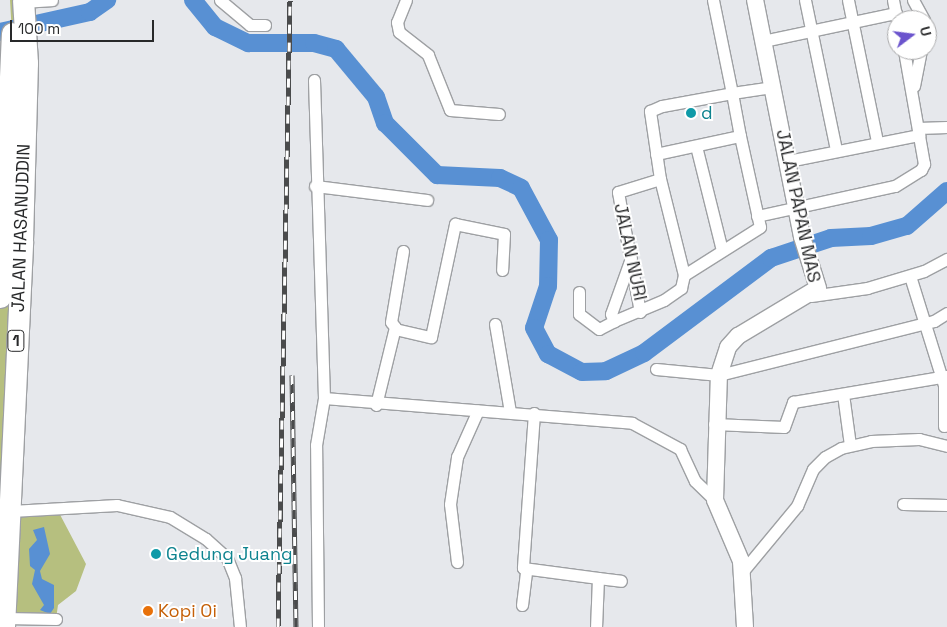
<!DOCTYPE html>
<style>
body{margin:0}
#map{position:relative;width:947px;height:627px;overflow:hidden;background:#e6e8ec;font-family:"Space Grotesk",sans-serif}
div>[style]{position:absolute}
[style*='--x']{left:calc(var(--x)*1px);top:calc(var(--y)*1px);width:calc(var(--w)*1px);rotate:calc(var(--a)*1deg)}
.green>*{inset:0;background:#b6bf7f}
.water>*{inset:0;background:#5890d3}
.river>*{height:18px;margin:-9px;padding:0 9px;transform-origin:9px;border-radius:9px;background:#5890d3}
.roads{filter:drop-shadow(1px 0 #9ea0a3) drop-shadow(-1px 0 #9ea0a3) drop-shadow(0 1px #9ea0a3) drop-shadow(0 -1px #9ea0a3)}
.street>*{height:11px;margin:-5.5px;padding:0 5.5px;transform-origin:5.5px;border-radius:5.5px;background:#fff}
.secondary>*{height:16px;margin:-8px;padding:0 8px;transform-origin:8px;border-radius:8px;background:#fff}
.highway>*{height:21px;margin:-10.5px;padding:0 10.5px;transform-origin:10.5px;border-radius:10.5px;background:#fff}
.rail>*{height:5px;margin-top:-2.5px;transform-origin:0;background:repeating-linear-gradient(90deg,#fff 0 9px,#4a4b4c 0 18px);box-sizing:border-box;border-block:1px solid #4a4b4c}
.dots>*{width:14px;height:14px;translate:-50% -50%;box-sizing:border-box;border:2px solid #fff;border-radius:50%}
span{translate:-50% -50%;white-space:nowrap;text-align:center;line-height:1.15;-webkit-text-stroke:4px #fff;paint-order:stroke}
.shield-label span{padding:1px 4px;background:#fff;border:1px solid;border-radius:4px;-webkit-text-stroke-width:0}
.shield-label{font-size:16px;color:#28292a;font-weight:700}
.culture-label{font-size:18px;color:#0d838f}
.left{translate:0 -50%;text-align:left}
.street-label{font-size:18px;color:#28292a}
.food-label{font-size:18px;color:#c56008}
.north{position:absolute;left:887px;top:10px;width:50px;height:50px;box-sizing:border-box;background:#fff;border:1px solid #a9a9aa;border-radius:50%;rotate:75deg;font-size:14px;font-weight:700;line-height:20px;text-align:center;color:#28292a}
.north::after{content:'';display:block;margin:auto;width:18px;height:22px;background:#6b54cd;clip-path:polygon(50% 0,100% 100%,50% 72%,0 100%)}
.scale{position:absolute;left:10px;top:20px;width:144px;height:22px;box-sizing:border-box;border:2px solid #28292a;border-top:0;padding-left:6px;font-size:15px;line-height:18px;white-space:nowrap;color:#28292a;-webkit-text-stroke:4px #fff;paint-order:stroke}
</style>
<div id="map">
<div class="green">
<div style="clip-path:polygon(10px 0,23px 0,11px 511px,56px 507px,86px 564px,76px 591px,58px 605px,56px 619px,5px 618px,0 627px,0 297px,13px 53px)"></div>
</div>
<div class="water">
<div style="clip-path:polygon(44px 527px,50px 554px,40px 571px,42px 579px,54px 585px,54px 608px,50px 614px,40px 610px,44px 605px,32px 584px,35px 570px,30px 566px,29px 549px,37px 540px,33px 530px)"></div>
</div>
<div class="river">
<div style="--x:193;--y:0;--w:35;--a:51"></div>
<div style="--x:215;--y:27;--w:37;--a:26"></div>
<div style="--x:248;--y:43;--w:66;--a:0"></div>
<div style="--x:314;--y:43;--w:23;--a:15"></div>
<div style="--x:336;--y:49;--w:62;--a:50.2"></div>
<div style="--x:376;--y:97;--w:28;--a:71"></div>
<div style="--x:385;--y:123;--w:74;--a:45"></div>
<div style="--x:437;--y:175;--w:63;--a:2.7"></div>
<div style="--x:500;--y:178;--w:23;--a:25"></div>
<div style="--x:521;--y:188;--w:59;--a:61.7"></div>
<div style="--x:549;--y:240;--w:46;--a:91.2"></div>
<div style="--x:548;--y:286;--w:44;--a:108.4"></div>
<div style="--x:534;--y:328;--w:30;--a:62"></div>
<div style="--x:548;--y:354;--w:38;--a:28"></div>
<div style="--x:582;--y:372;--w:24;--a:-2"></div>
<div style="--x:606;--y:371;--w:42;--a:-25.3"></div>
<div style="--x:644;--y:353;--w:159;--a:-36.8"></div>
<div style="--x:771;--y:258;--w:63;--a:-18.4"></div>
<div style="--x:831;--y:238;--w:40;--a:-2.9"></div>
<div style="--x:871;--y:236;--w:37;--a:-16"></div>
<div style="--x:907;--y:226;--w:53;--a:-41.2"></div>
<div style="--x:0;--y:32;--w:92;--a:-12.5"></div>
<div style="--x:90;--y:12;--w:21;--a:-35"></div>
</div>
<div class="roads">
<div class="street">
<div style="--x:220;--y:0;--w:39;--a:40"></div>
<div style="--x:250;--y:25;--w:15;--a:0"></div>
<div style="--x:406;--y:0;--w:24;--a:112"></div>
<div style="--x:397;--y:22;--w:10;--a:79"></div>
<div style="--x:399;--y:32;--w:37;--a:38"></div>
<div style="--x:428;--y:55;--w:59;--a:68.2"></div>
<div style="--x:450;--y:110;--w:49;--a:4.7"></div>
<div style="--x:713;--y:0;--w:95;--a:78.5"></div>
<div style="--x:732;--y:93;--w:44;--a:79.5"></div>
<div style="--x:740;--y:136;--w:93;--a:77.6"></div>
<div style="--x:760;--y:227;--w:90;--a:147.7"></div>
<div style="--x:684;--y:275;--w:99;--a:-104"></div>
<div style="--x:660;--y:179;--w:69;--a:-98.4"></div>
<div style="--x:650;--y:111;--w:13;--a:-23"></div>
<div style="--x:662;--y:106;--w:71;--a:-10.5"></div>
<div style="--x:732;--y:93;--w:40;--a:-8.5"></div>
<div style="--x:805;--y:0;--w:153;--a:78.3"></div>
<div style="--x:848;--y:0;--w:144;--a:78.4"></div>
<div style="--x:893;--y:0;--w:20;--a:79"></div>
<div style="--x:913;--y:0;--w:23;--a:61"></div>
<div style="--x:24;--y:2;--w:28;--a:-4"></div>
<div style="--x:763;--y:41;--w:136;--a:-11.9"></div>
<div style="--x:314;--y:80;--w:318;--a:88.2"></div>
<div style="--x:914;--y:86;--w:37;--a:-79"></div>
<div style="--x:918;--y:128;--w:29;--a:-2"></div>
<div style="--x:696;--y:146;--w:107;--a:76"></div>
<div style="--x:656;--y:154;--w:86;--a:-12.1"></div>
<div style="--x:788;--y:161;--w:134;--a:-11.2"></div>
<div style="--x:315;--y:186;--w:113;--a:7.1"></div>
<div style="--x:757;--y:216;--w:141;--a:-12.3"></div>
<div style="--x:895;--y:186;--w:31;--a:-32"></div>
<div style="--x:921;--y:170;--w:7;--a:-63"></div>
<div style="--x:924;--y:164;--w:116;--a:-100"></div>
<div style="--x:631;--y:258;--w:59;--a:109.7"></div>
<div style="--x:611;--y:314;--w:8;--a:67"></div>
<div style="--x:614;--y:321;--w:54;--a:-22.8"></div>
<div style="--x:664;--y:300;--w:21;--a:-35"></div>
<div style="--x:681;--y:288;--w:13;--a:-77"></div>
<div style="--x:910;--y:276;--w:114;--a:72.7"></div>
<div style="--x:944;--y:385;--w:41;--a:90"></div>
<div style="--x:579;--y:292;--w:22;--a:90"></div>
<div style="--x:579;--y:314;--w:25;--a:37"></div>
<div style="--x:599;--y:329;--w:17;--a:-28"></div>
<div style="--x:811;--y:296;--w:57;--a:-8.1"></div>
<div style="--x:867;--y:288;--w:59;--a:-16.6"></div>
<div style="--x:924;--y:271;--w:26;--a:-28"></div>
<div style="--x:640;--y:312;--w:122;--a:-100.4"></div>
<div style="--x:618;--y:192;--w:44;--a:-17.2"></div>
<div style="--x:495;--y:324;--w:89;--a:80.3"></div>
<div style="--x:395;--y:329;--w:37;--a:13"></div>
<div style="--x:431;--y:337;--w:116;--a:-78"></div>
<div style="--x:455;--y:224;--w:50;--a:11.5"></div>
<div style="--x:504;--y:234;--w:36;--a:93"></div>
<div style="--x:656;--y:369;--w:63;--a:5.4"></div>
<div style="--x:719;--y:375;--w:222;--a:-14.1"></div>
<div style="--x:934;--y:321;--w:15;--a:-32"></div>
<div style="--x:843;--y:394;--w:51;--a:82.2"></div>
<div style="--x:376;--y:405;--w:80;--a:-76.3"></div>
<div style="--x:395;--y:327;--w:6;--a:-129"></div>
<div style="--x:391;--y:322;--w:72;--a:-80.4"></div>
<div style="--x:534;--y:413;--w:155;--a:94.1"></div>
<div style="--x:523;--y:568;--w:76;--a:7.6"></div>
<div style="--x:598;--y:578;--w:49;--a:92.3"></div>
<div style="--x:714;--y:424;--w:70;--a:2.5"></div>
<div style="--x:784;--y:427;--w:27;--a:-70"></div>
<div style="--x:793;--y:402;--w:156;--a:-9.6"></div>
<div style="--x:903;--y:504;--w:44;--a:1.3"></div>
<div style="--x:11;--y:511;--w:106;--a:-3.2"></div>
<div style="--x:117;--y:505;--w:54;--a:12.8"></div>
<div style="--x:170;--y:517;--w:42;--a:31.4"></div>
<div style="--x:206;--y:539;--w:28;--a:42"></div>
<div style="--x:227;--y:558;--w:22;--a:68"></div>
<div style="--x:235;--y:578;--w:49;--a:84.2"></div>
<div style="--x:457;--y:562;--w:58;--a:-96.9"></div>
<div style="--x:450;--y:504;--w:48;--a:-81.5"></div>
<div style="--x:457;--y:457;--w:51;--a:-65.9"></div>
<div style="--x:743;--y:571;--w:85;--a:-50.3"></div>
<div style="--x:797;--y:506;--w:40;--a:-66.6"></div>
<div style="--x:813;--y:469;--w:17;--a:-45"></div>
<div style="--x:825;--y:457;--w:18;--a:-29"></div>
<div style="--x:841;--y:448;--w:31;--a:-13"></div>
<div style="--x:871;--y:441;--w:48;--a:-2.4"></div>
<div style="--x:919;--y:439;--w:29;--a:14"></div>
<div style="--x:598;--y:578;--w:23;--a:7"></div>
<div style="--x:522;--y:605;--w:35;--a:-83"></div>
<div style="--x:5;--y:618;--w:51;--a:1.1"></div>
<div style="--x:318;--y:627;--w:182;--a:-90.6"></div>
<div style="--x:316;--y:445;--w:48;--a:-80.3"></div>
<div style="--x:324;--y:398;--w:309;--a:4.6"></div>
<div style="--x:632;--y:423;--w:55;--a:28.4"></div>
<div style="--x:680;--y:449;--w:35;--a:65"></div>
<div style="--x:695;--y:481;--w:28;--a:44"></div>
</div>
<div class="secondary">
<div style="--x:745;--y:627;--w:66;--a:-93.5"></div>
<div style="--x:741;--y:561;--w:66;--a:-113.1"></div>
<div style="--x:715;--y:500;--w:125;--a:-88.2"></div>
<div style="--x:719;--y:375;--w:29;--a:-72"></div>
<div style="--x:728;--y:347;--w:15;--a:-48"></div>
<div style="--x:738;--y:336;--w:93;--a:-31"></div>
<div style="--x:818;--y:288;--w:53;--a:-107.4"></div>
<div style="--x:802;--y:237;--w:242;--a:-101.2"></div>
</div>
<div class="highway">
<div style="--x:0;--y:297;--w:264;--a:-87.4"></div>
<div style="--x:4;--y:627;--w:386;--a:-87.3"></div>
<div style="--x:22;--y:241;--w:178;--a:-88.4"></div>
<div style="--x:27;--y:63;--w:63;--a:-93.6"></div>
</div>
</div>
<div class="rail">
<div style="--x:292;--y:375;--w:252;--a:89.1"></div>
<div style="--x:278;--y:627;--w:627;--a:-88.9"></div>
</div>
<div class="dots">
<div style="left:691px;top:113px;background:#0f9aa8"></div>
<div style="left:156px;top:554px;background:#0f9aa8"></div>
<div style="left:148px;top:611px;background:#e8710a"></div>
</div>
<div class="shield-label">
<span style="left:16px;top:341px">1</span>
</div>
<div class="culture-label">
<span class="left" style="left:701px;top:113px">d</span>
<span class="left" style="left:166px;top:554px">Gedung Juang</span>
</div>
<div class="street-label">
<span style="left:798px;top:206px;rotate:78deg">JALAN PAPAN MAS</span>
<span style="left:21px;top:228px;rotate:-88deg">JALAN HASANUDDIN</span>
<span style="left:630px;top:252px;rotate:78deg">JALAN NURI</span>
</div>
<div class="food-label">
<span class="left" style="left:158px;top:611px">Kopi Oi</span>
</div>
<div class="north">U</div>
<div class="scale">100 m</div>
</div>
